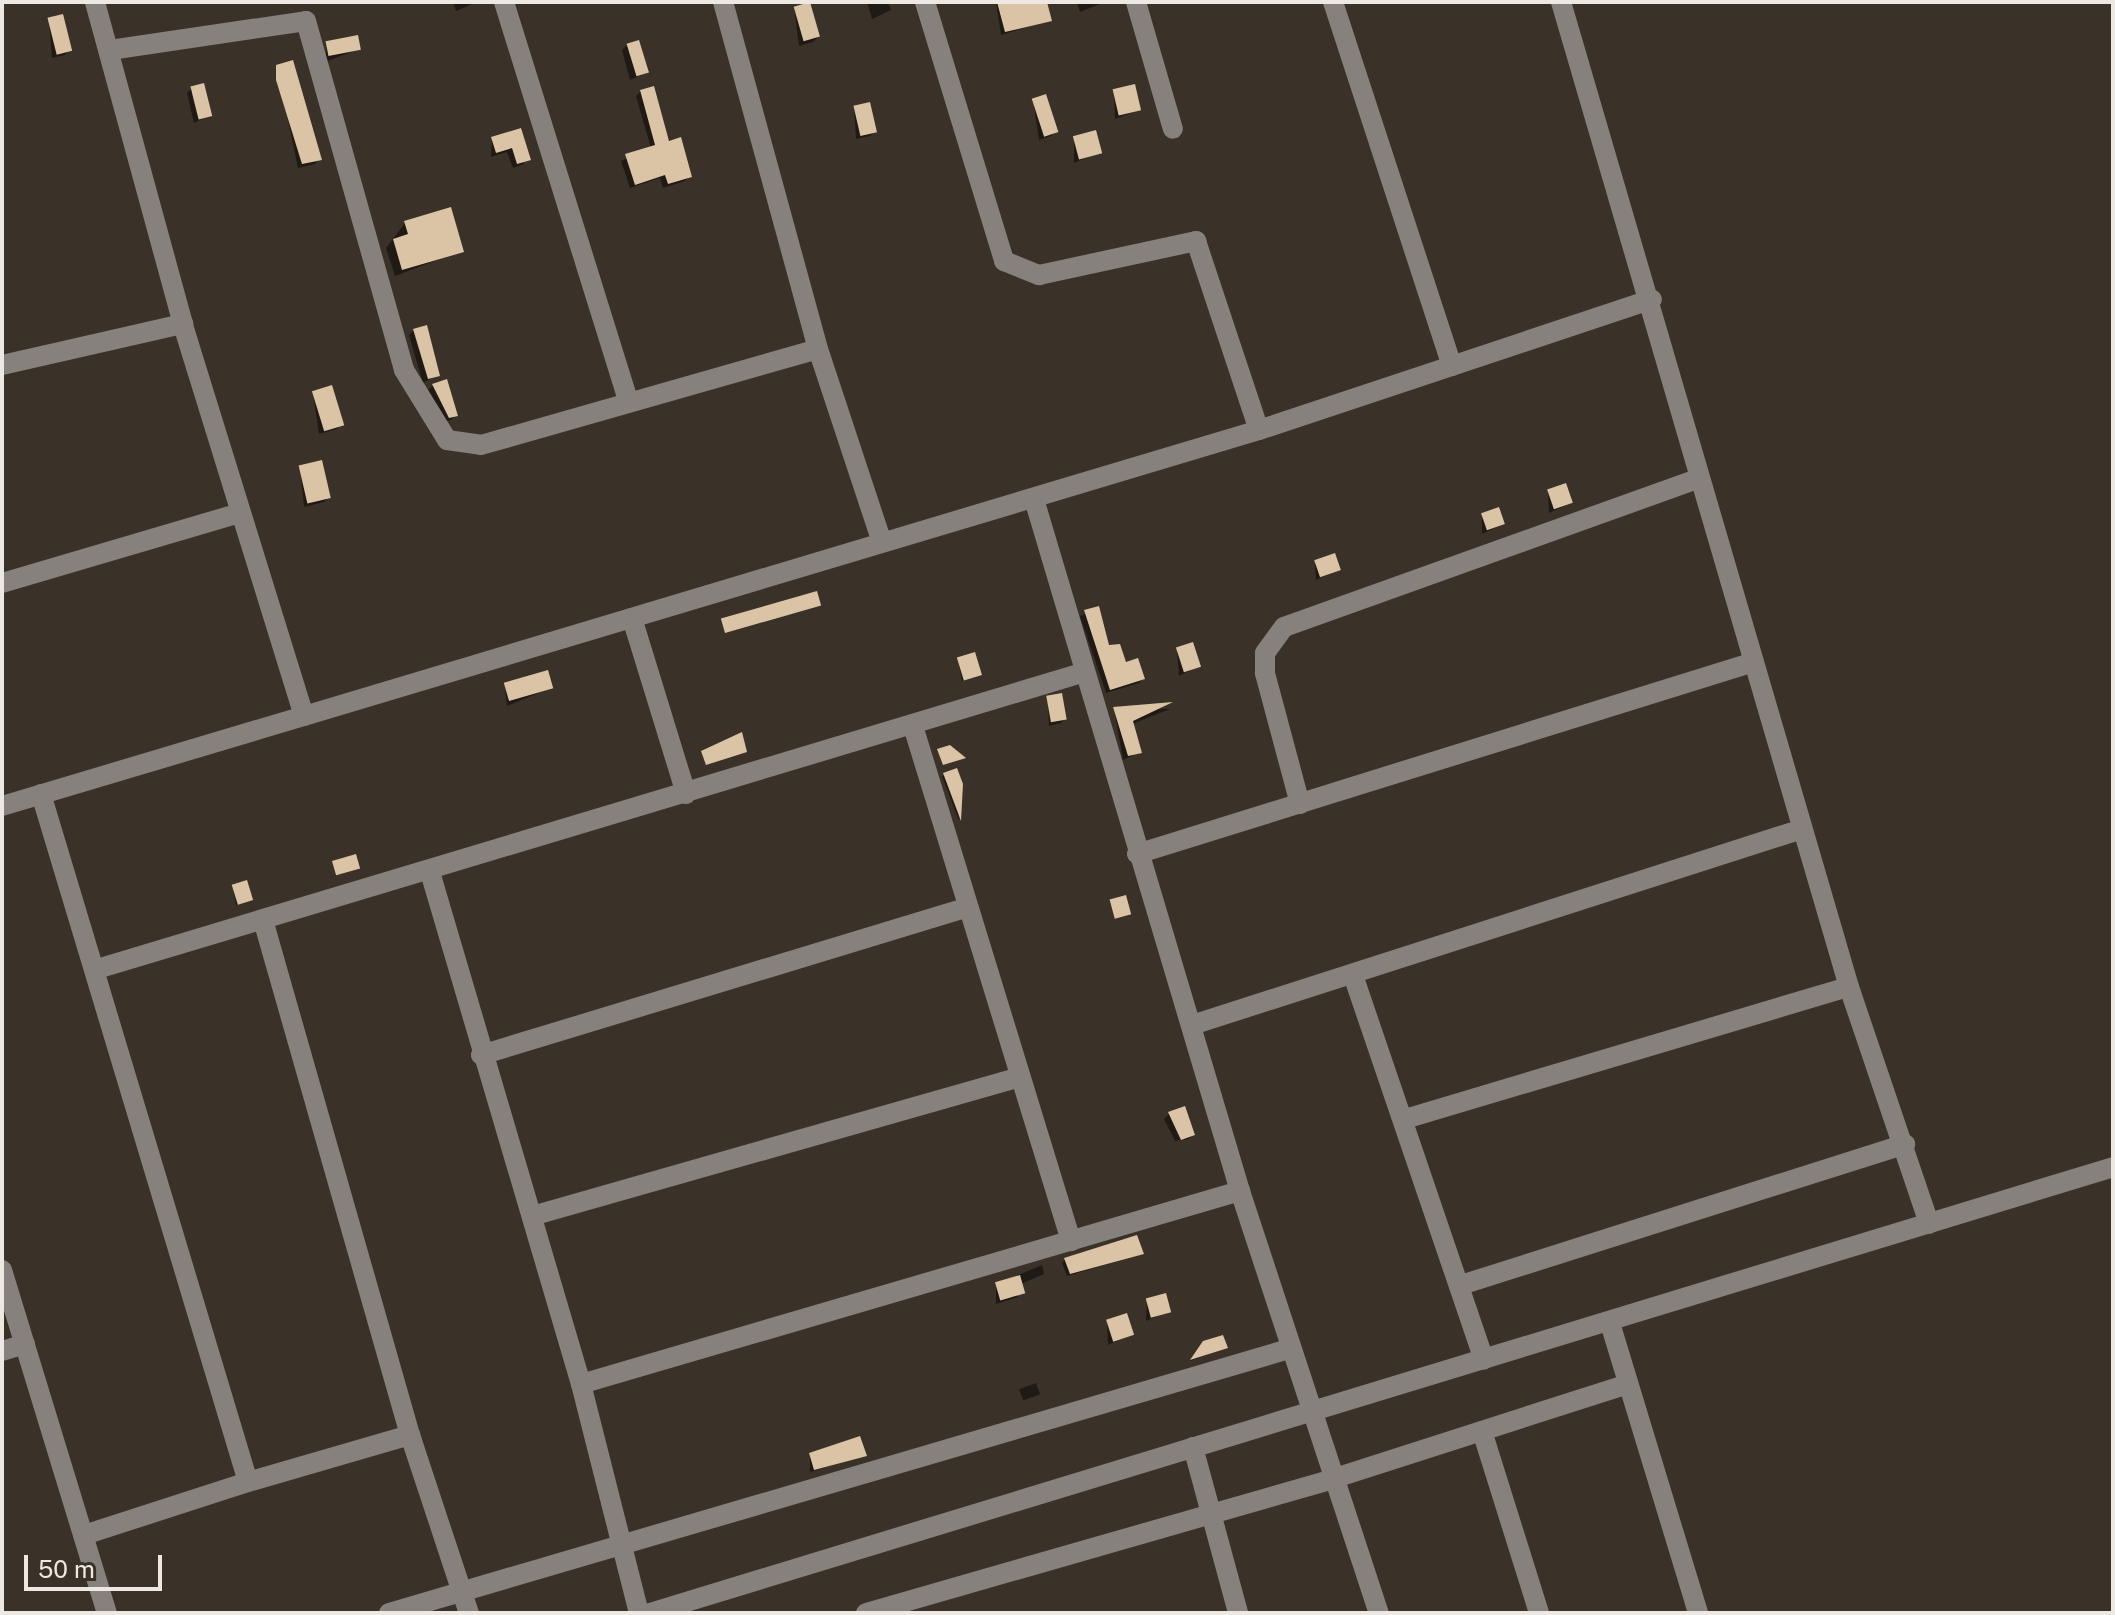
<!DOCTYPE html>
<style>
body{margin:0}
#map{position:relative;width:2115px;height:1615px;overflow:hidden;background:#3a3228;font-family:"Public Sans",sans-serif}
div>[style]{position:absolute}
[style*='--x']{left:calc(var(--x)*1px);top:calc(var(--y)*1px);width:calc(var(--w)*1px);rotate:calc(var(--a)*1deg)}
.shadow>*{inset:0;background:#0007;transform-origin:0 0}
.building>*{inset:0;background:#dbc4a5;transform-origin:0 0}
.minor>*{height:20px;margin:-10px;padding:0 10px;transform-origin:10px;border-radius:10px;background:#87817e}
span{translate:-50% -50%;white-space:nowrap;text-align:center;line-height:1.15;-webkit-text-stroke:8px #3a3228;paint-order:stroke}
.frame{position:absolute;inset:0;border:4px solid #ede8e2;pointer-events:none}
.scale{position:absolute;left:24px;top:1555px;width:138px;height:36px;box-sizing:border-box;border:4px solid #ede8e2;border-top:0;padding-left:10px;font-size:24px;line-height:28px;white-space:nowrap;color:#ede8e2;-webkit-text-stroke:6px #3a3228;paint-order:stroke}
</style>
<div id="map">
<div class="shadow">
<div style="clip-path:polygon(453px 2px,477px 2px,456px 11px)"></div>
<div style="clip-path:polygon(867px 2px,888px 2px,891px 10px,872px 19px)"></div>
<div style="clip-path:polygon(996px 2px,1045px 2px,1050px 20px,1001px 35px)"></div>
<div style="clip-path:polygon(1077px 2px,1105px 2px,1080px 12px)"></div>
<div style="clip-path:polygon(794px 7px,818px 37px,813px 42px,799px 46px)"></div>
<div style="clip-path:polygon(49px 20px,70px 50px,65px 55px,52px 58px)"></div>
<div style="clip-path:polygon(627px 45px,646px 73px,630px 80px,622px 50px)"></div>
<div style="clip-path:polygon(327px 46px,359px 49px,325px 62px)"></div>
<div style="clip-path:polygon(277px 67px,319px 159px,315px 164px,298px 168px)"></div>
<div style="clip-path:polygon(192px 88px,210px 115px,194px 123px,187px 93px)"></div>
<div style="clip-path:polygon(641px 91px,690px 176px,685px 181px,663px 188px,660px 178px,630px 188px,621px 161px,651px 148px,636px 96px)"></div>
<div style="clip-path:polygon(1114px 91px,1139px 110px,1115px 119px)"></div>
<div style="clip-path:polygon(1033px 100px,1056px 131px,1051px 136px,1039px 140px)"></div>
<div style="clip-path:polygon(854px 108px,875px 131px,870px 136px,856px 139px)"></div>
<div style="clip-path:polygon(519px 130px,524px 164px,513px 168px,507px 152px,491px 157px,492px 139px)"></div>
<div style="clip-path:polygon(1074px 138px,1099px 152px,1074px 163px)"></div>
<div style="clip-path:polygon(405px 223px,461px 251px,395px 276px,386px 248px)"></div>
<div style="clip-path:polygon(414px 330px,438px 375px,423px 383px,409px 335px)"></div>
<div style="clip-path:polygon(433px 386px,456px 415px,451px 420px,444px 422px,428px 390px)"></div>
<div style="clip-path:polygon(313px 393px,341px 424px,337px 429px,319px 434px)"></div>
<div style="clip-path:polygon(300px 467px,329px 497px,324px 502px,304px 507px)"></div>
<div style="clip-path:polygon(1548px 491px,1571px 503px,1549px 513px)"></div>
<div style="clip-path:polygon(1482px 515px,1503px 524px,1482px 534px)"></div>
<div style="clip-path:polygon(1315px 563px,1339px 569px,1316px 580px)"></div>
<div style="clip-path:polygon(1097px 609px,1107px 647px,1143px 679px,1139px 683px,1106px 693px,1080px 616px)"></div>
<div style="clip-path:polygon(1177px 650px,1199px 666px,1179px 676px)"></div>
<div style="clip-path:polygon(958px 659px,979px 675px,962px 681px)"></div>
<div style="clip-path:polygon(505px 686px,551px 688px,507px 706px)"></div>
<div style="clip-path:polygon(1048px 699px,1065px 719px,1061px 723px,1049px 726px)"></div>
<div style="clip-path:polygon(1114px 709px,1170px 709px,1132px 724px,1140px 752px,1123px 760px)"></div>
<div style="clip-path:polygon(955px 771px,959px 821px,942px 776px)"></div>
<div style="clip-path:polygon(233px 886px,251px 899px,236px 905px)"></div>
<div style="clip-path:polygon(1169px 1114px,1193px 1135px,1188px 1139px,1175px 1141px,1164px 1119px)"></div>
<div style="clip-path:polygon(1142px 1254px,1067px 1276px,1062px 1263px,1065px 1260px)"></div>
<div style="clip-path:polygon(1042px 1265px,1044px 1274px,1021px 1284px,1018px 1297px,996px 1304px,996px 1284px)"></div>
<div style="clip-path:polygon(1147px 1301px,1169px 1311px,1146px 1321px)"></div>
<div style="clip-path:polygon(1107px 1322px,1132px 1334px,1108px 1345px)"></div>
<div style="clip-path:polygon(1200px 1347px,1226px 1348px,1190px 1361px)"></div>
<div style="left:1036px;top:1383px;width:12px;height:18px;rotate:70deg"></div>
<div style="clip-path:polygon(810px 1455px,864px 1455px,810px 1472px)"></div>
</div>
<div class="building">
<div style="left:810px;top:2px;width:36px;height:17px;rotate:74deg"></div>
<div style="clip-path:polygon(997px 2px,1047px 2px,1052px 21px,1005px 32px)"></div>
<div style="left:63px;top:14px;width:38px;height:16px;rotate:76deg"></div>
<div style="left:358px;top:35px;width:15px;height:33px;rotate:79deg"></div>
<div style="left:639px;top:40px;width:34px;height:13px;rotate:73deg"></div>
<div style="clip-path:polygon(293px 60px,322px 160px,302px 164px,276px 80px,276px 65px)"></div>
<div style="left:204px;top:83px;width:34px;height:14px;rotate:76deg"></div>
<div style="left:1135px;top:84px;width:27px;height:23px;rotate:77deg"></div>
<div style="clip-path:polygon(654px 86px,669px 141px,681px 137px,692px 177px,668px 184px,665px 175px,635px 185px,625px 154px,655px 145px,640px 90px)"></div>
<div style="left:1046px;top:94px;width:40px;height:15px;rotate:72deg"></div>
<div style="left:870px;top:102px;width:31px;height:17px;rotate:77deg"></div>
<div style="clip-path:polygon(521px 128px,531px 160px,517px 164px,512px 148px,496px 153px,491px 137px)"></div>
<div style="left:1096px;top:130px;width:24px;height:24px;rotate:75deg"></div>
<div style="clip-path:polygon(451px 207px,464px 252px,402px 270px,393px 239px,408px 234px,404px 221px)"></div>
<div style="clip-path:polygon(427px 325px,440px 376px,428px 379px,413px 329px)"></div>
<div style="clip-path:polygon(447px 379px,458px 416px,449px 418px,432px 384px)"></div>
<div style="left:332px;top:385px;width:42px;height:21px;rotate:73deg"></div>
<div style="left:322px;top:460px;width:39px;height:24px;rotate:77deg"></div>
<div style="left:1566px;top:483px;width:21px;height:20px;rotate:71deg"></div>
<div style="left:1499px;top:507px;width:18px;height:19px;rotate:71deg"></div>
<div style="left:1335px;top:553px;width:18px;height:22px;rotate:71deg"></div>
<div style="left:817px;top:591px;width:15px;height:100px;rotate:74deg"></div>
<div style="clip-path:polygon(1099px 606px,1109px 645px,1120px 644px,1126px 662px,1138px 658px,1145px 679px,1110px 690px,1084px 610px)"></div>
<div style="left:1193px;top:642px;width:26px;height:18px;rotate:72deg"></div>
<div style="left:975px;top:652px;width:24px;height:19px;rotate:73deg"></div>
<div style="left:548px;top:670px;width:19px;height:46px;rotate:74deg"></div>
<div style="left:1062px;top:693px;width:27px;height:16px;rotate:80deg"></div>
<div style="clip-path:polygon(1173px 702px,1133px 721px,1142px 753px,1128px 756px,1113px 707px)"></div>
<div style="clip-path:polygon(742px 732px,747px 752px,706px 765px,701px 751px)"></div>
<div style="clip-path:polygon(950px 745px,966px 758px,943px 765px,937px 749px)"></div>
<div style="clip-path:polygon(957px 768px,963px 784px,961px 821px,943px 773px)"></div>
<div style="left:356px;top:854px;width:15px;height:25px;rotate:74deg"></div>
<div style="left:247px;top:880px;width:21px;height:16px;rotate:73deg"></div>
<div style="left:1126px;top:895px;width:20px;height:17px;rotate:75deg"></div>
<div style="clip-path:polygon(1185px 1106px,1195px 1135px,1181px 1140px,1168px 1112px)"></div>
<div style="clip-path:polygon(1137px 1235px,1144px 1254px,1070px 1274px,1064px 1258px)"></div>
<div style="left:1020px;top:1275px;width:19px;height:26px;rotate:74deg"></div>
<div style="left:1166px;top:1293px;width:20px;height:21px;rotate:75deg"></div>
<div style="left:1127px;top:1313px;width:23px;height:22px;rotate:72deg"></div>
<div style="clip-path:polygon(1223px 1335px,1228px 1348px,1190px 1360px,1203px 1341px)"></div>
<div style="clip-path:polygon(860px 1436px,867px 1456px,814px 1470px,809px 1453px)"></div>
</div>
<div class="minor">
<div style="--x:504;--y:2;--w:418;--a:72.7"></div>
<div style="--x:925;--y:2;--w:271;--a:73"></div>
<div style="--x:1004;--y:261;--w:38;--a:22"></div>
<div style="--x:1039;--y:275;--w:161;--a:-12.2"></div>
<div style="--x:1196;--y:241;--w:199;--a:71.6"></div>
<div style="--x:1136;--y:2;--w:132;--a:73.8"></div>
<div style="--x:1333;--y:2;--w:383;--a:71.9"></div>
<div style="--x:1561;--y:2;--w:1026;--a:73.7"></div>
<div style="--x:1849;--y:987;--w:250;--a:71.3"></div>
<div style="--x:110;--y:50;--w:198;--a:-8.4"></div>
<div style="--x:306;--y:21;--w:362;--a:74.3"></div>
<div style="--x:404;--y:370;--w:82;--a:58.4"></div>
<div style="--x:447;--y:440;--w:34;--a:8"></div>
<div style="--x:481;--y:445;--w:350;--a:-15.9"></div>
<div style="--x:818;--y:349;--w:360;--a:-105.3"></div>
<div style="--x:818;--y:349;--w:203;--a:71.7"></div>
<div style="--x:2;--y:365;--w:186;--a:-12.8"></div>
<div style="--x:1034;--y:499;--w:722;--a:73.42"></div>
<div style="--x:1240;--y:1191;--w:444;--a:71.8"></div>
<div style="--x:2;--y:583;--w:248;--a:-16.4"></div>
<div style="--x:632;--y:618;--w:184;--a:72.9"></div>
<div style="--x:304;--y:716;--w:997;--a:-16.67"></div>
<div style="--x:1259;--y:430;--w:414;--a:-18.4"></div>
<div style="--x:913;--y:726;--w:539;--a:72.94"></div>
<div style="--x:41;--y:794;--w:718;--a:73.25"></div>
<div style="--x:248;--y:1482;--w:169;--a:-16.2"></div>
<div style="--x:410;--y:1435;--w:536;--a:-105.93"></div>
<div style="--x:1300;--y:804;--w:136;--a:-105"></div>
<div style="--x:1265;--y:673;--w:20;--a:-90"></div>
<div style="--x:1265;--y:653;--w:32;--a:-54"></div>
<div style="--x:1284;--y:627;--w:440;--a:-19.7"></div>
<div style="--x:2;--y:806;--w:315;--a:-16.6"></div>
<div style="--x:304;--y:716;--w:410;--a:-107.2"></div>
<div style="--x:183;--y:324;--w:334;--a:-105.3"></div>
<div style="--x:1137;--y:854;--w:646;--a:-17.29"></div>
<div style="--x:430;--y:872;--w:534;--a:73.57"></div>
<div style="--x:581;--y:1384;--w:236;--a:75.8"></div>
<div style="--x:97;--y:969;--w:1029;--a:-16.73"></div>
<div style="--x:1354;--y:978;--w:403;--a:71.2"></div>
<div style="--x:1192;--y:1025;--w:641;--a:-17.81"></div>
<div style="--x:481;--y:1055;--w:506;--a:-16.89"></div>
<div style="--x:1405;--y:1119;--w:463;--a:-16.6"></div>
<div style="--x:532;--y:1216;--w:507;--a:-15.9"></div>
<div style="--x:2;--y:1270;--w:359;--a:73"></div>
<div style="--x:1461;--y:1285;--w:466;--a:-17.6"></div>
<div style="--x:1610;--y:1323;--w:303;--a:73.1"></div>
<div style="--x:2;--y:1351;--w:24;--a:-17"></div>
<div style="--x:581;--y:1384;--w:687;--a:-16.32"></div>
<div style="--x:1482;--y:1431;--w:191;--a:72.6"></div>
<div style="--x:410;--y:1435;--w:188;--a:71.7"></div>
<div style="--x:1193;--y:1447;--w:172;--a:74.8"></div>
<div style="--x:87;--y:1534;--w:169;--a:-17.9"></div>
<div style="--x:389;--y:1613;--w:938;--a:-16.35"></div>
<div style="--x:650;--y:1613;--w:1529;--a:-16.95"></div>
<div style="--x:866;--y:1613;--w:485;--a:-16"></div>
<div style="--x:1332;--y:1479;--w:311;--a:-17.8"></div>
</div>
<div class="frame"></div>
<div class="scale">50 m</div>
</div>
